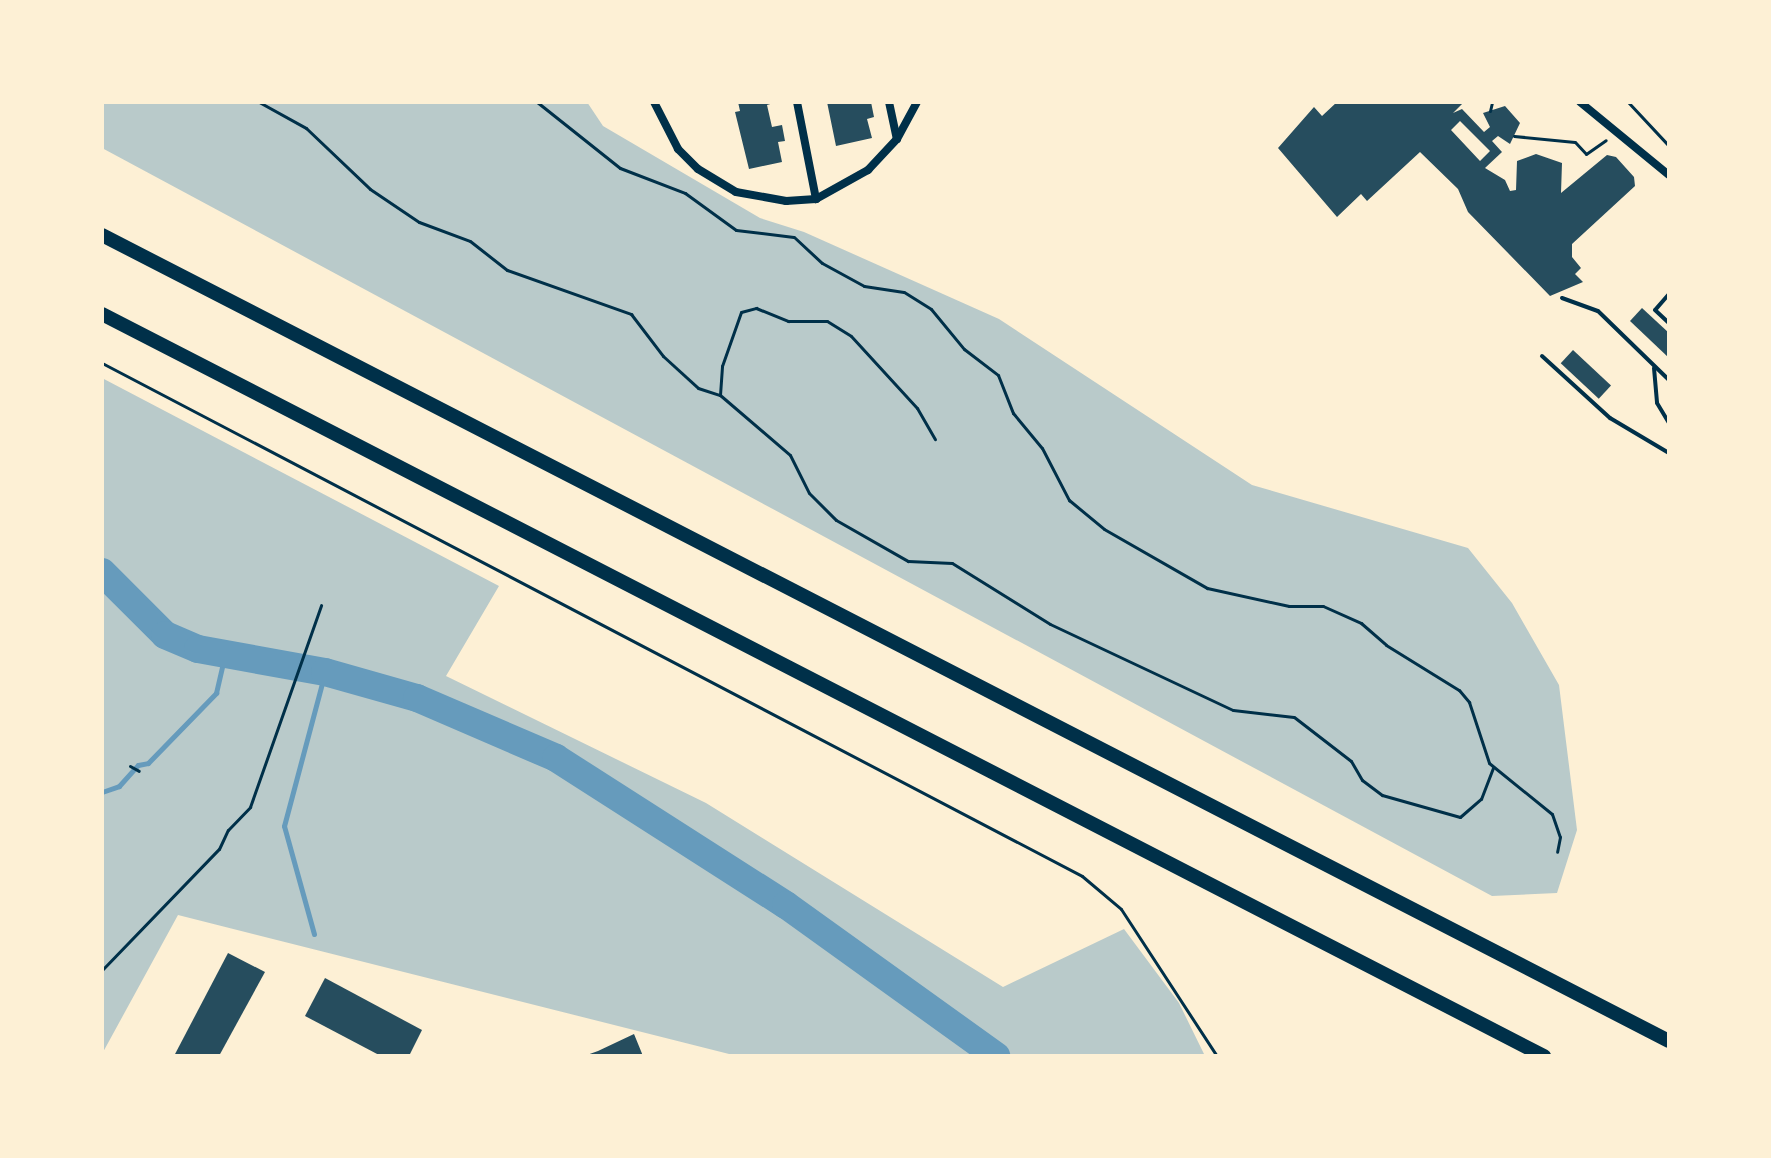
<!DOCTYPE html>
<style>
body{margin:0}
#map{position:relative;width:1771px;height:1158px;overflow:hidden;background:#fdf0d5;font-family:"Space Grotesk",sans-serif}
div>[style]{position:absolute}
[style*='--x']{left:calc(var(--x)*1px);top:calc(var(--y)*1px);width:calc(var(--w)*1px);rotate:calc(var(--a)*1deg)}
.green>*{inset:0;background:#b9caca}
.stream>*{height:5px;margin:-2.5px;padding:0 2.5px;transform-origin:2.5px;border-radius:2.5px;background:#669bbc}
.river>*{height:28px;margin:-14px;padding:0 14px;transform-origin:14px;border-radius:14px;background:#669bbc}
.building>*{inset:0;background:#264d5e;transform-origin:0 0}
.path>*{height:3px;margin:-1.5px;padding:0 1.5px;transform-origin:1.5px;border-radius:1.5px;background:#003049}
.service>*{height:4px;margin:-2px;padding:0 2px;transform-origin:2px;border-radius:2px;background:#003049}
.minor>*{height:8px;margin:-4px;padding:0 4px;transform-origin:4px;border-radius:4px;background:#003049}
.motorway>*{height:14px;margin:-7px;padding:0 7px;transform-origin:7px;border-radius:7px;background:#003049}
span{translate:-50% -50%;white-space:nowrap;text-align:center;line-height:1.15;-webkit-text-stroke:6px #fdf0d5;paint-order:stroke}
.frame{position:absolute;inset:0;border:104px solid #fdf0d5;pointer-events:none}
</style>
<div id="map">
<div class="green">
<div style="clip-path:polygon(102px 102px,587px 102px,603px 126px,760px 218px,804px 232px,999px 319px,1252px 485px,1468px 548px,1512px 603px,1559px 685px,1577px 830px,1557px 893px,1492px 896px,102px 148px)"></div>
<div style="clip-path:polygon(102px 378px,499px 586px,446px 676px,706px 803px,1003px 987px,1124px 929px,1179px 1003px,1205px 1056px,737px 1056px,178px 915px,102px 1054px)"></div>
</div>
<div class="stream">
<div style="--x:102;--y:792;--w:18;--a:-19"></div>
<div style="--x:119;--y:786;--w:28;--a:-48"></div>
<div style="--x:138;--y:765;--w:10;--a:-11"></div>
<div style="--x:148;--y:763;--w:98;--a:-45.8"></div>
<div style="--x:216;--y:693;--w:39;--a:-77"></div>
<div style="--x:314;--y:934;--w:112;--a:-105.5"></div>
<div style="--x:284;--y:826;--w:159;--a:-75.1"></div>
</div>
<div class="river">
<div style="--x:102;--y:572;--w:89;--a:45"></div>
<div style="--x:165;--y:635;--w:36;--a:23"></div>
<div style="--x:198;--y:649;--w:129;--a:10.3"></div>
<div style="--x:325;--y:672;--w:96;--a:15.8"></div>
<div style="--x:417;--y:698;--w:151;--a:23.3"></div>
<div style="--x:556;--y:758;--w:273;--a:32.6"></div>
<div style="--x:786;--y:905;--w:259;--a:35.7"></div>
</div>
<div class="building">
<div style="clip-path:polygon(738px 102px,777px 102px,767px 105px,772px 127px,782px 125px,785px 141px,778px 142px,782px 162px,749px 169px,735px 112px,740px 111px)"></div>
<div style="clip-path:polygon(827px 102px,871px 102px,874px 117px,867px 119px,872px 138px,836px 146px)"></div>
<div style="clip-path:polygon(evenodd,1337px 102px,1464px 102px,1453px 113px,1462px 109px,1484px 132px,1490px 127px,1483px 113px,1505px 106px,1520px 123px,1510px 144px,1498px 136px,1492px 141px,1502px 152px,1485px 168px,1505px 180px,1510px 191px,1516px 190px,1517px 161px,1536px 154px,1562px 163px,1561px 193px,1607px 155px,1616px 157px,1634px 177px,1635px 186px,1572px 244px,1572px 257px,1581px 268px,1575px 274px,1583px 282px,1550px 296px,1468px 212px,1458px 189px,1420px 152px,1367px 201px,1361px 194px,1337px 217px,1278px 148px,1314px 107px,1322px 116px,1337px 102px,1460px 121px,1490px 151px,1480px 161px,1451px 130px,1460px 121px)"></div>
<div style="clip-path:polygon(1642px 308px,1669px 333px,1669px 358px,1630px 321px)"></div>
<div style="left:1573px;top:350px;width:52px;height:18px;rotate:43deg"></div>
<div style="clip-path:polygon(228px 953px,265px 972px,219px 1056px,174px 1056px)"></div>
<div style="clip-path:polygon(325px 978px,422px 1030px,409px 1056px,379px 1055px,305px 1016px)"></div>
<div style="clip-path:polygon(634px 1034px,643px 1056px,584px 1056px,598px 1051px)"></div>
</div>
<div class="path">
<div style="--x:259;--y:102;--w:54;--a:29"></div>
<div style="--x:306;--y:128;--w:88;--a:43.6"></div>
<div style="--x:370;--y:189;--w:59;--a:34"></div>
<div style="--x:419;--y:222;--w:54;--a:20.4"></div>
<div style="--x:470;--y:241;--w:47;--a:38.1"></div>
<div style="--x:507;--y:270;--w:132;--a:19.5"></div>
<div style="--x:631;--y:314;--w:53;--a:52.7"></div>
<div style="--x:663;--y:356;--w:47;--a:42.4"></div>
<div style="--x:698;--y:388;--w:23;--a:18"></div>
<div style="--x:720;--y:395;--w:92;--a:40.6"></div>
<div style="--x:790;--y:455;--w:42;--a:63.4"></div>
<div style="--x:809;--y:493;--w:38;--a:45"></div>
<div style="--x:836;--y:520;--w:83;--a:29.7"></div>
<div style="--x:908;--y:561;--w:44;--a:2.6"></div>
<div style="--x:952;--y:563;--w:115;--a:31.9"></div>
<div style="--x:1050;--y:624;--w:202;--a:25.2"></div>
<div style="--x:1233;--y:710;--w:61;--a:6.5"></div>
<div style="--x:1294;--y:717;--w:72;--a:37.7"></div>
<div style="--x:1351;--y:761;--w:22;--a:60"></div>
<div style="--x:1362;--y:780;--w:25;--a:37"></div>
<div style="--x:1382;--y:795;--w:81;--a:15.8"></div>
<div style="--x:1460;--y:817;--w:28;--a:-41"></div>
<div style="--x:1481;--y:799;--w:34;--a:-69"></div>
<div style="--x:537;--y:102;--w:106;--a:38.5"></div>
<div style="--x:620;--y:168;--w:70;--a:21"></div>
<div style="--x:685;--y:193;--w:63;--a:36"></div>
<div style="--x:736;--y:230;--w:58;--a:6.9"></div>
<div style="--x:794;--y:237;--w:38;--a:43"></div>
<div style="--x:822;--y:263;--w:48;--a:28.7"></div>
<div style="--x:864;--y:286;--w:40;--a:8.5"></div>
<div style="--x:904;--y:292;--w:32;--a:32"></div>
<div style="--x:931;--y:309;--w:52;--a:50.5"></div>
<div style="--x:964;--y:349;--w:43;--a:37.4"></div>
<div style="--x:998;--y:375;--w:41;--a:68.5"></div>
<div style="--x:1013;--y:413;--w:45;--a:50.4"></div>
<div style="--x:1042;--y:448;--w:59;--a:62.6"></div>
<div style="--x:1069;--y:500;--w:45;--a:39.6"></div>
<div style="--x:1104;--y:529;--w:119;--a:29.8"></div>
<div style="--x:1207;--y:588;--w:84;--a:12.4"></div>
<div style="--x:1289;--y:606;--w:34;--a:0"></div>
<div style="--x:1323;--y:606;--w:42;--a:24.1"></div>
<div style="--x:1361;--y:623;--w:33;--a:41"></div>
<div style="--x:1386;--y:645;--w:86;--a:31.7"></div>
<div style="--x:1459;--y:690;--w:16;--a:50"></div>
<div style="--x:1469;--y:702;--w:64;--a:71.8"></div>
<div style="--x:1489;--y:763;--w:81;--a:39"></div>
<div style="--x:1552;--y:814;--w:24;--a:71"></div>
<div style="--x:1560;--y:837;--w:15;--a:101"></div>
<div style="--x:1628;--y:102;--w:60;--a:47"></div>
<div style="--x:1490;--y:111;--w:9;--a:-77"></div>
<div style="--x:1514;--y:136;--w:61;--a:5.6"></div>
<div style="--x:1575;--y:142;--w:16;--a:47"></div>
<div style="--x:1586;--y:154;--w:24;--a:-35"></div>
<div style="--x:102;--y:363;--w:1106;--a:27.63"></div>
<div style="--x:1082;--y:876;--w:51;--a:40.2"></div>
<div style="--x:1121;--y:909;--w:176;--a:56.9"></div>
<div style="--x:720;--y:395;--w:29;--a:-86"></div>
<div style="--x:722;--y:366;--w:57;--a:-70.6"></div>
<div style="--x:741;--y:312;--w:16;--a:-15"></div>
<div style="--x:756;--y:308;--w:35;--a:22"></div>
<div style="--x:788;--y:321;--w:39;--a:0"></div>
<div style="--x:827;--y:321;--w:28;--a:32"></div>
<div style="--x:851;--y:336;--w:98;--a:47.5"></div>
<div style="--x:917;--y:408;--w:36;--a:60"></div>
<div style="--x:130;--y:766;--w:10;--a:29"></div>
<div style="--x:102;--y:970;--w:168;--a:-46"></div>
<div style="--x:219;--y:849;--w:21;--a:-65"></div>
<div style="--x:228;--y:830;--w:32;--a:-46"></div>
<div style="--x:250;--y:807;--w:214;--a:-70.6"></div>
</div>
<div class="service">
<div style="--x:1669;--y:294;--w:21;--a:131"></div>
<div style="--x:1655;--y:310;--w:19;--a:43"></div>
<div style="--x:1562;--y:298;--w:38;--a:20"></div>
<div style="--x:1598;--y:311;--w:99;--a:44.2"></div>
<div style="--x:1542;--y:356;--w:92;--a:42.4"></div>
<div style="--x:1610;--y:418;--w:69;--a:30.7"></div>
<div style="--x:1654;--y:368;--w:35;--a:85"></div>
<div style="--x:1657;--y:403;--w:23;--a:59"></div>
</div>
<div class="minor">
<div style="--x:654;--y:102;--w:53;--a:62.9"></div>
<div style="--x:678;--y:149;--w:28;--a:45"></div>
<div style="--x:698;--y:169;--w:44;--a:31.2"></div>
<div style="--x:736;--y:192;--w:51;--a:10.2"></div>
<div style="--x:786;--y:201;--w:30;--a:-4"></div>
<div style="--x:816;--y:199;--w:60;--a:-29.1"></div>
<div style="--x:868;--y:170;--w:42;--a:-46.9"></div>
<div style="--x:897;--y:139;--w:42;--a:-61.6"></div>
<div style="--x:797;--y:102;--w:99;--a:78.9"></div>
<div style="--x:889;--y:102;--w:38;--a:78"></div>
<div style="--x:1580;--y:102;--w:115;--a:39.4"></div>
</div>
<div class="motorway">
<div style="--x:102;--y:235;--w:1762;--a:27.22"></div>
<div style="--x:102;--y:314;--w:1622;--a:27.23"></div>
</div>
<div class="frame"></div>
</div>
